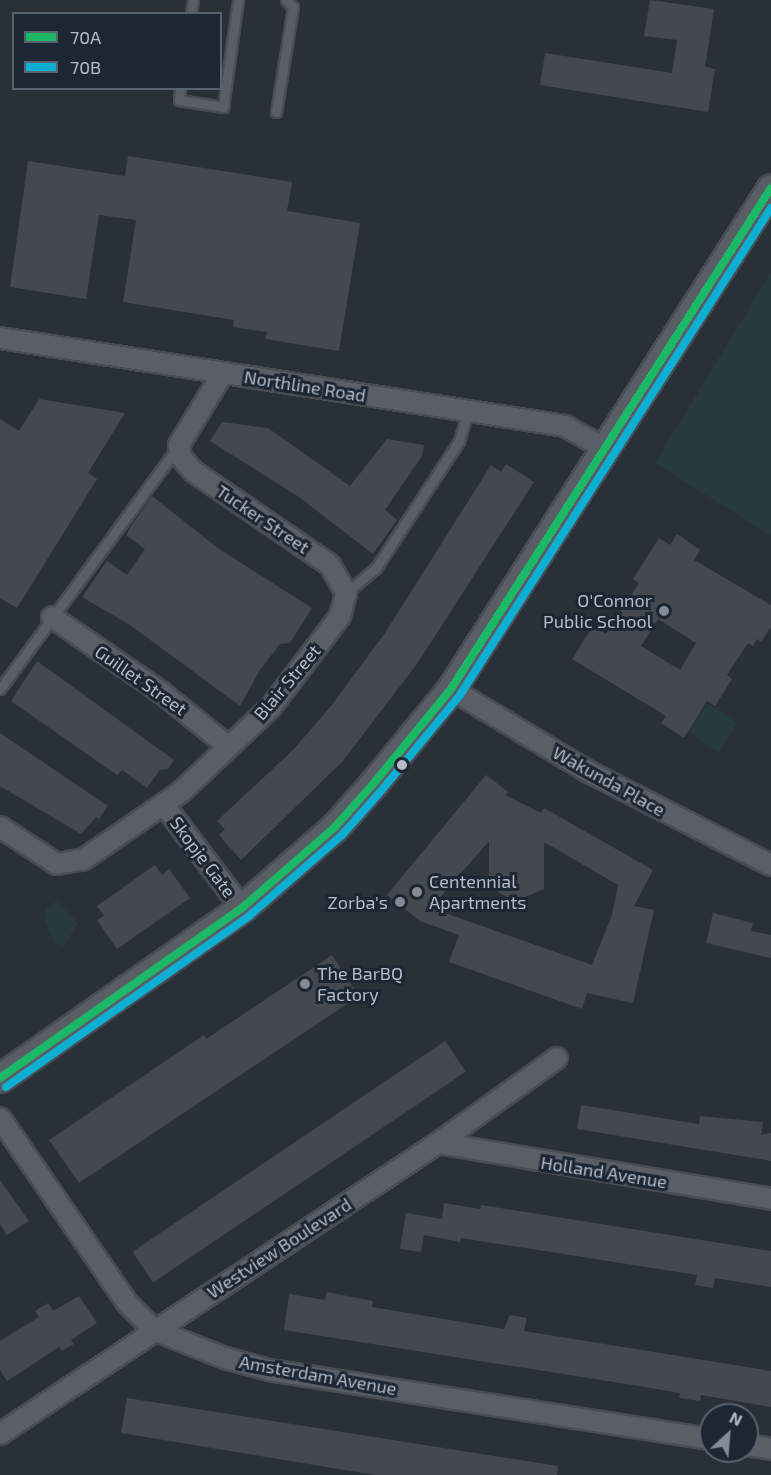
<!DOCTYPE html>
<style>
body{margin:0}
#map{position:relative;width:771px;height:1475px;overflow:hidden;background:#2a3038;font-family:"Exo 2",sans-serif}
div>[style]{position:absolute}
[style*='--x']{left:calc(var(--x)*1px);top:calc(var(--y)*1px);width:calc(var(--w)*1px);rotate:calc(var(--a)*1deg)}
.green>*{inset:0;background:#273a3e;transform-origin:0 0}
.building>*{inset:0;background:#444950;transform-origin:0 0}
.roads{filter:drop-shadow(2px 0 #484c53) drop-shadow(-2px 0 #484c53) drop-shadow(0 2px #484c53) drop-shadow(0 -2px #484c53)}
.service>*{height:9px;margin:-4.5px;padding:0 4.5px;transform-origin:4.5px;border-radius:4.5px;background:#5a5e66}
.minor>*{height:20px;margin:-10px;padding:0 10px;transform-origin:10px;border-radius:10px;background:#5a5e66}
.secondary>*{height:27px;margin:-13.5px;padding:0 13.5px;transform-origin:13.5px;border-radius:13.5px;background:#595d64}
.bus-1>*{height:8px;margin:-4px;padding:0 4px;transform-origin:4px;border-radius:4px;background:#1ab867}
.bus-2>*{height:8px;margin:-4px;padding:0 4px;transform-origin:4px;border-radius:4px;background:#0dafd3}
.dots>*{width:16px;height:16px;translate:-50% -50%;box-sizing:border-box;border:3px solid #1d2633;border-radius:50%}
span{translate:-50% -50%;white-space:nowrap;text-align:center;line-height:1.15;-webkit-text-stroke:6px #1d2633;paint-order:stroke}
.street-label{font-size:18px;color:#b4bcc9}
.poi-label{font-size:18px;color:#b4bcc9}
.right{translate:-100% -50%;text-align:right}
.left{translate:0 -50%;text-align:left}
.legend{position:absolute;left:12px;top:12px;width:210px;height:78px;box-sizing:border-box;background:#1d2633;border:2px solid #59626f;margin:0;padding:8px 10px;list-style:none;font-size:18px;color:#b4bcc9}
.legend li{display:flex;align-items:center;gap:12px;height:30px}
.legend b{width:30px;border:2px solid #59626f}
.north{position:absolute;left:699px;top:1403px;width:60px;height:60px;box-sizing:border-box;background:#1d2633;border:2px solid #59626f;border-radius:50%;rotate:26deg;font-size:16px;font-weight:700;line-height:24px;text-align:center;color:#b4bcc9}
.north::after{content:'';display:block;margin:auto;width:21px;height:27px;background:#848b96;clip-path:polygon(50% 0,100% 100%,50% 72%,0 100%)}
</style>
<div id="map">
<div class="green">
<div style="clip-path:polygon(771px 272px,771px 536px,655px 463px)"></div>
<div style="left:708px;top:703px;width:36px;height:35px;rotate:34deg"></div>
<div style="clip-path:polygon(57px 901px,78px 923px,64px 946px,54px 943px,44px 917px,47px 907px)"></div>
</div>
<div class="building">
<div style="clip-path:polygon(650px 0,714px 9px,705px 67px,715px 69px,708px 112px,540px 85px,545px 53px,672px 73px,677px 40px,644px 36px)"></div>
<div style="clip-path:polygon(128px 156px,292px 182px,287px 211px,360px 223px,339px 351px,265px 339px,267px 332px,233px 327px,234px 320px,123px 302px,136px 220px,99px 215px,86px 299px,10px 287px,28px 161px,125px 176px)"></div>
<div style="clip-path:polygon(39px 399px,125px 413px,88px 473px,97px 479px,17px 608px,0 598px,0 419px,19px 431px)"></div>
<div style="clip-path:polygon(222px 422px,268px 428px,350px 486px,387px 439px,424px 445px,422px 456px,385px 510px,397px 520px,373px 554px,299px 497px,210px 441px)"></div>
<div style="clip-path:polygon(506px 464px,534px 482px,417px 664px,342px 762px,241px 860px,219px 835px,225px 829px,217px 821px,294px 749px,331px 706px,385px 633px,491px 465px,501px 472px)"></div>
<div style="clip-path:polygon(152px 496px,219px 549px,312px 608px,290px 643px,280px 644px,260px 670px,240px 706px,130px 625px,82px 597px,107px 561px,127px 575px,145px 549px,127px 536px,128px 531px)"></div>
<div style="clip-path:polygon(evenodd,677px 534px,700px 550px,694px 560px,771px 605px,771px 627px,761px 642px,757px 639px,753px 646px,748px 643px,727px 675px,732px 679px,715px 706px,707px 701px,684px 738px,661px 723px,666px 716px,572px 659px,593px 626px,606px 634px,639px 583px,633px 579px,659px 538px,670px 545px,677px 534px,658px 619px,696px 643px,680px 670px,641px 646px,658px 619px)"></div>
<div style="clip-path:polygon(37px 661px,174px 760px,168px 769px,160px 770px,147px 788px,122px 770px,117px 775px,11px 701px)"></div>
<div style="clip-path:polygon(0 733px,108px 806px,99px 819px,96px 817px,81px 834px,0 786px)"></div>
<div style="clip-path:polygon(evenodd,486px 775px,508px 792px,505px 795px,541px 813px,544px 808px,653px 870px,634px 906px,654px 910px,633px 1003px,587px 993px,582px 1009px,449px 962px,459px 935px,420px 921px,387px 895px,486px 775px,489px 841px,489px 886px,514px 902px,544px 889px,544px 842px,618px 885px,612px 915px,592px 965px,431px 908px,489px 841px)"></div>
<div style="clip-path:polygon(155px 865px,162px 875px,169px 869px,190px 898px,117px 949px,97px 920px,104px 916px,97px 906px)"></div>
<div style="clip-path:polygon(713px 913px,753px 923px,751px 931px,771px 935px,771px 958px,706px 943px)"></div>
<div style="clip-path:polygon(332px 955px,359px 996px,79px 1183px,49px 1140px,204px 1035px,206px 1039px)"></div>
<div style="left:445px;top:1041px;width:37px;height:377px;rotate:56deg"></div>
<div style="clip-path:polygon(581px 1105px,699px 1124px,700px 1116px,763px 1122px,761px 1135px,771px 1133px,771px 1161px,577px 1129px)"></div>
<div style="clip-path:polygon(0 1180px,29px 1221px,7px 1235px,0 1224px)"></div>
<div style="clip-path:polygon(444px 1203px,480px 1209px,481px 1205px,771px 1251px,771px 1287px,715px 1278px,713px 1288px,695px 1285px,697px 1275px,461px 1238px,460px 1242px,424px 1235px,421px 1252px,400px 1249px,406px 1213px,442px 1219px)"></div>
<div style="clip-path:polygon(327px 1292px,373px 1301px,372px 1307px,504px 1329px,510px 1315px,527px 1318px,524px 1331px,771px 1371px,771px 1407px,701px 1395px,700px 1401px,679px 1398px,680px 1393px,639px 1386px,284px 1330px,289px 1294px,325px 1300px)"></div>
<div style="clip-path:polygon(79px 1296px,97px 1323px,71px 1340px,74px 1344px,62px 1351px,59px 1347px,7px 1381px,0 1370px,0 1341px,39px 1317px,35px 1311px,48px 1303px,53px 1311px)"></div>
<div style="clip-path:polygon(127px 1398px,558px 1466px,557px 1475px,375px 1475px,121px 1433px)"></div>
</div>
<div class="roads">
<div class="service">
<div style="--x:191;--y:14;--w:14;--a:-82"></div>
<div style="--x:180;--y:88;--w:12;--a:95"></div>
<div style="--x:179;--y:100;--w:45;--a:9"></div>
<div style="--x:223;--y:107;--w:108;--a:-82"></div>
<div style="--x:276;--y:112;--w:106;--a:-80.8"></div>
<div style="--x:293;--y:7;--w:10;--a:-135"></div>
<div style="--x:346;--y:593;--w:39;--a:-40"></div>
<div style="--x:376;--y:568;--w:152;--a:-56.8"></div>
<div style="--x:459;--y:441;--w:30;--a:-73"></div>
<div style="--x:0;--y:689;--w:300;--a:-53.7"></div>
</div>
<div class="minor">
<div style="--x:0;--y:338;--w:572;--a:8.85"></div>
<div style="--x:565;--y:426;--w:45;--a:29.4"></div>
<div style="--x:52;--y:617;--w:134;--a:34.6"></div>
<div style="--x:162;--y:693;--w:85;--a:38.8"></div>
<div style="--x:451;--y:689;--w:161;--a:31"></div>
<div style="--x:589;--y:772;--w:204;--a:27.1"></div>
<div style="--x:164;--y:805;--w:129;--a:52.9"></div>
<div style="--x:0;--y:827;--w:68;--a:33"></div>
<div style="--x:57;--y:864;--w:27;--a:-10"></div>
<div style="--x:84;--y:859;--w:118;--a:-34.6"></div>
<div style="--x:181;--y:792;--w:124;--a:-43.4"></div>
<div style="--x:271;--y:707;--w:114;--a:-52.8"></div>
<div style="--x:340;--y:616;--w:24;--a:-75"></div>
<div style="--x:346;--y:593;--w:32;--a:-120"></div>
<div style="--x:330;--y:565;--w:165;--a:-145.6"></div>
<div style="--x:194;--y:472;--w:20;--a:-131"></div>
<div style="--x:181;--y:457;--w:12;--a:-99"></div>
<div style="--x:179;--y:445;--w:84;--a:-58.6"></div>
<div style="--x:0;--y:1118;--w:224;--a:55.5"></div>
<div style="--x:127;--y:1303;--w:38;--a:45"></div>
<div style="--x:154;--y:1330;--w:76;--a:21.5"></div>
<div style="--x:225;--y:1358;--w:46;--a:15.3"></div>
<div style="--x:269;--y:1370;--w:447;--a:8.9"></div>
<div style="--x:438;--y:1143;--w:338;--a:9.5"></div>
<div style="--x:0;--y:1434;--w:526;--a:-33.6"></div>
<div style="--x:438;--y:1143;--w:146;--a:-35.5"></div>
<div style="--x:747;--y:1445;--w:24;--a:9"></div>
</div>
<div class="secondary">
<div style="--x:0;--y:1078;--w:296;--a:-35.1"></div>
<div style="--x:242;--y:908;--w:123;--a:-41.1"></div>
<div style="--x:335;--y:827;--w:57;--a:-48.5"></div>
<div style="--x:373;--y:784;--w:123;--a:-50.6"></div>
<div style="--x:451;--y:689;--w:594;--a:-57.43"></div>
</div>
</div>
<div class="bus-1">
<div style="--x:0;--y:1078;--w:296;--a:-35.1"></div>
<div style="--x:242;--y:908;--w:123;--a:-41.1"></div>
<div style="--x:335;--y:827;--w:57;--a:-48.5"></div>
<div style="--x:373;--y:784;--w:123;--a:-50.6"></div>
<div style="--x:451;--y:689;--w:594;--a:-57.43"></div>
</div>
<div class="bus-2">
<div style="--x:6;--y:1087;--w:297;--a:-35.1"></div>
<div style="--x:249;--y:916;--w:123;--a:-41.1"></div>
<div style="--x:342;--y:835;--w:59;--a:-48.4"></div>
<div style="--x:381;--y:791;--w:124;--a:-50.5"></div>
<div style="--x:460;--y:695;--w:578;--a:-57.44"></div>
</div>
<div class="dots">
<div style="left:664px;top:611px;background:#848b96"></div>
<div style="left:402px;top:765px;background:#b4bcc9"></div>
<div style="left:417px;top:892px;background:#848b96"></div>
<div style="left:400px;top:902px;background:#848b96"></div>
<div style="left:305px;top:984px;background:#848b96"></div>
</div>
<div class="street-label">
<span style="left:305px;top:386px;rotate:9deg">Northline Road</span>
<span style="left:263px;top:519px;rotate:34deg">Tucker Street</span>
<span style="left:141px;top:680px;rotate:35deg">Guillet Street</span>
<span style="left:287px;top:682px;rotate:-50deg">Blair Street</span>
<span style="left:609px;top:781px;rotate:29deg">Wakunda Place</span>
<span style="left:203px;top:857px;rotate:53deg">Skopje Gate</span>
<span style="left:604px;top:1172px;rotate:9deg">Holland Avenue</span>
<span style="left:279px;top:1248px;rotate:-33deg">Westview Boulevard</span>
<span style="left:318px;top:1375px;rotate:10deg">Amsterdam Avenue</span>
</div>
<div class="poi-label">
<span class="right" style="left:652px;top:611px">O'Connor<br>Public School</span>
<span class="left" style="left:429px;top:892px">Centennial<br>Apartments</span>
<span class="right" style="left:388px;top:902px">Zorba's</span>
<span class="left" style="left:317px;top:984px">The BarBQ<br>Factory</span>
</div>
<ul class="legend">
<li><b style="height:8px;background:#1ab867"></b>70A</li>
<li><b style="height:8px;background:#0dafd3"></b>70B</li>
</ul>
<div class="north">N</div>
</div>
